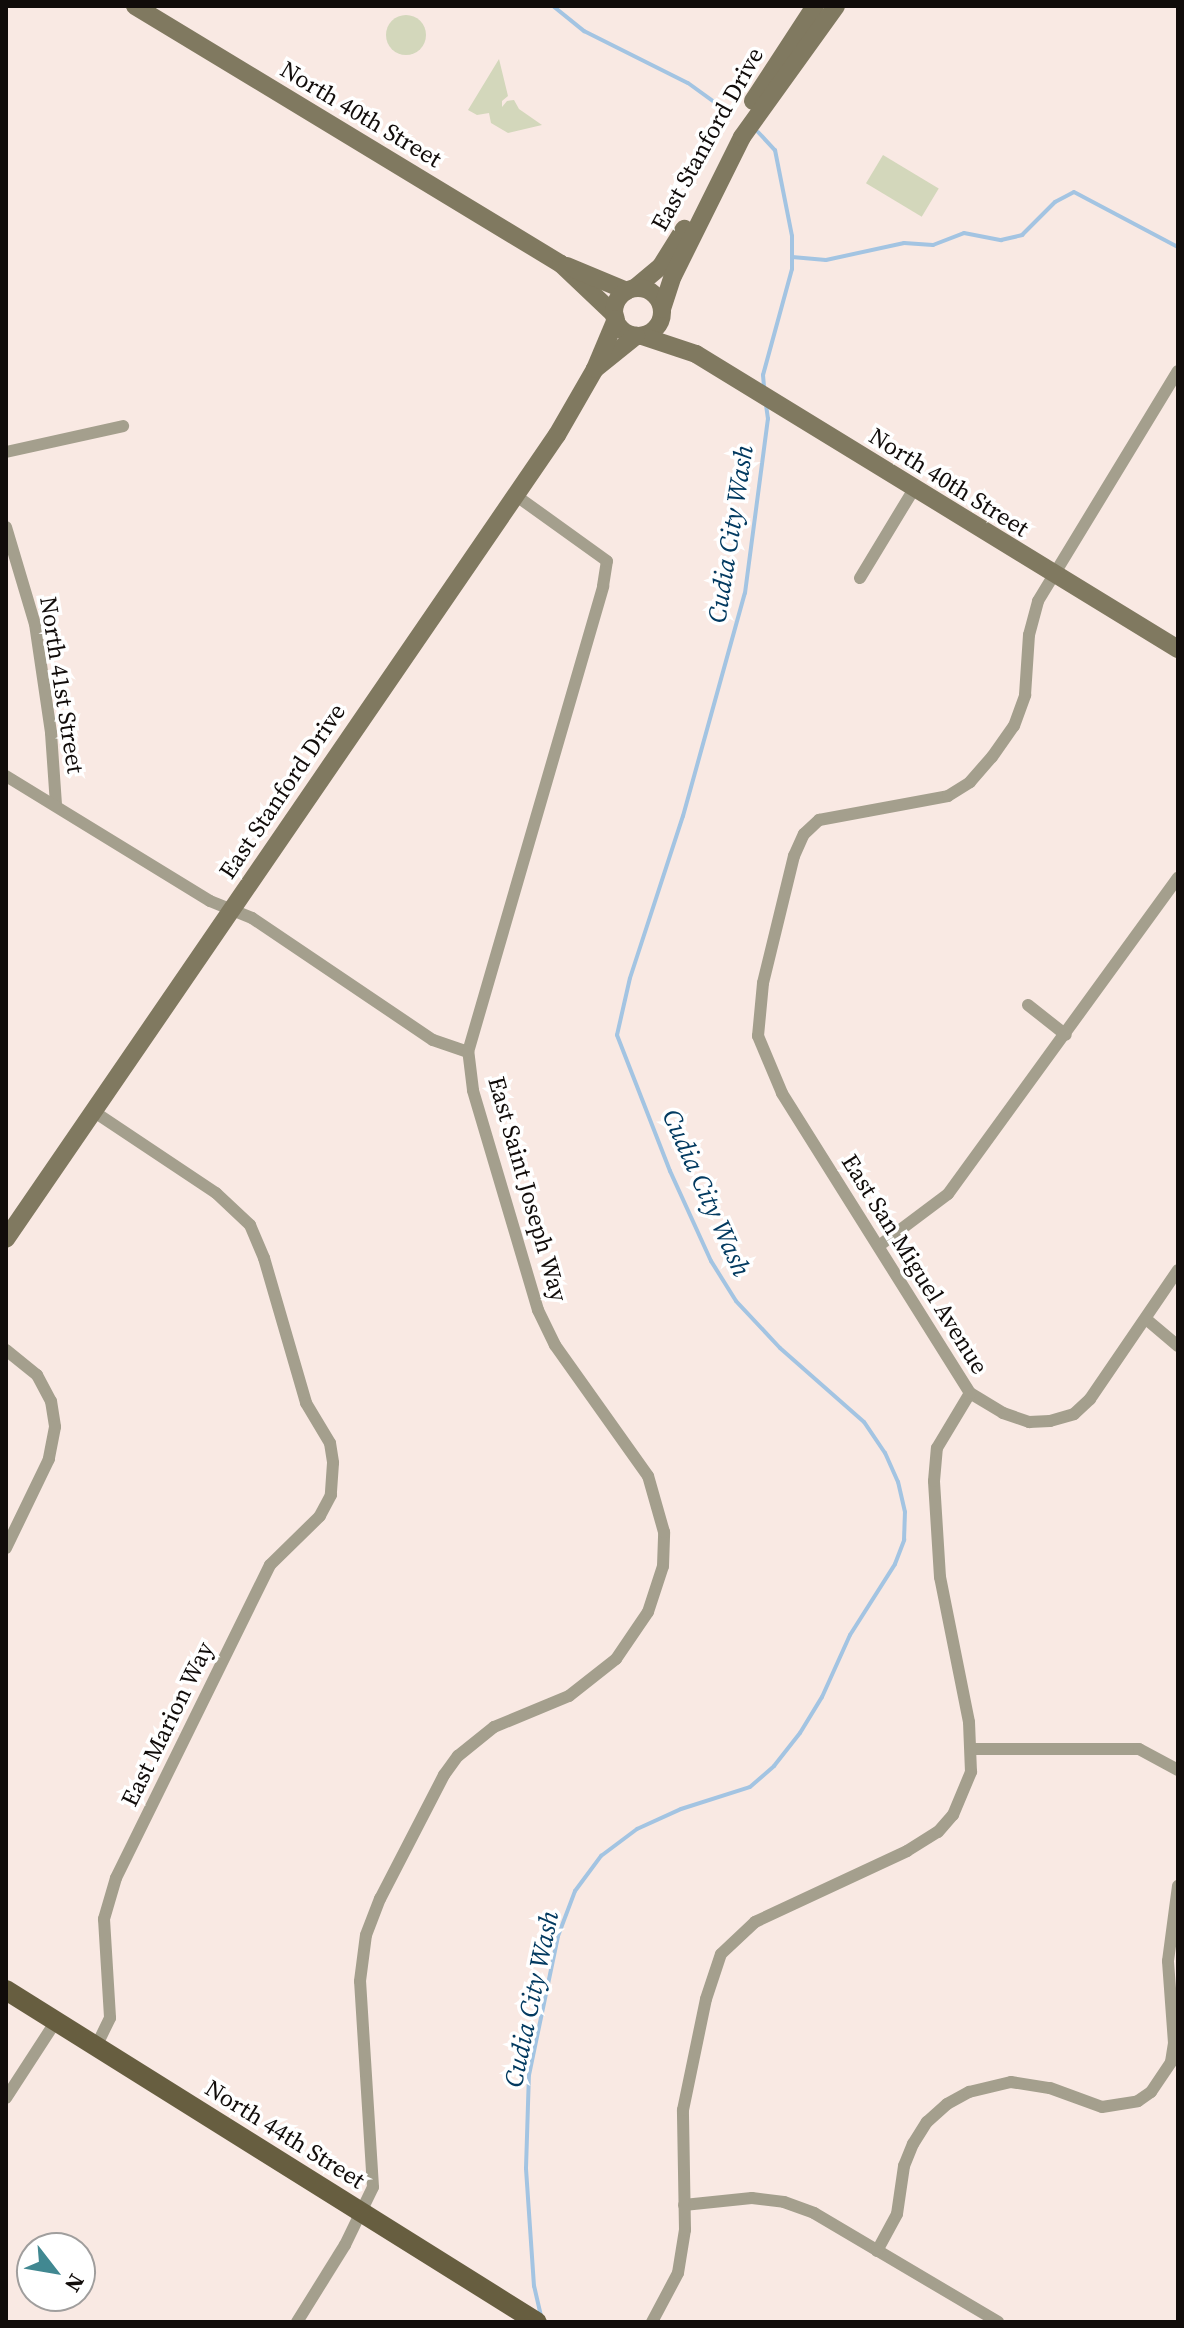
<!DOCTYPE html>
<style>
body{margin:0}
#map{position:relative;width:1184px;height:2328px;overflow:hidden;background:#f9e9e3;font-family:"Source Serif 4",serif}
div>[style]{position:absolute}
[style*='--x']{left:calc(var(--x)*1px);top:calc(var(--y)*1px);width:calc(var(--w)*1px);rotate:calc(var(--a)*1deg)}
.green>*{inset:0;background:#d3d7bb;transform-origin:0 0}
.round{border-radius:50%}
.stream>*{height:4px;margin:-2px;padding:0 2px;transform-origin:2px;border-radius:2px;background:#a3c4e2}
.street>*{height:12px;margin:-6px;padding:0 6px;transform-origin:6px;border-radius:6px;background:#a49f8d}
.secondary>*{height:18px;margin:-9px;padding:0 9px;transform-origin:9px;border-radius:9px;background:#807960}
.secondary>.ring{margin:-9px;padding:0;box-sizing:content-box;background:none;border:18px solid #807960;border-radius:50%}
.primary>*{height:20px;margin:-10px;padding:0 10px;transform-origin:10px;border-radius:10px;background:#675e40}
span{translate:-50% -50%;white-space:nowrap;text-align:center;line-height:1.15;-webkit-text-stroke:7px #fff;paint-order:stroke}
.street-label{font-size:24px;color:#110c0a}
.water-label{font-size:26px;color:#023a60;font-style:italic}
.frame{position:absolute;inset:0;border:8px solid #110c0a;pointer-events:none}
.north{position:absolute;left:16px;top:2232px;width:80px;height:80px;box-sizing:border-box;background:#fff;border:2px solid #a09e9d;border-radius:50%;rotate:121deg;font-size:22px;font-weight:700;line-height:32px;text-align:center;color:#110c0a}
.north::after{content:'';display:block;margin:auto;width:28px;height:36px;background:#418891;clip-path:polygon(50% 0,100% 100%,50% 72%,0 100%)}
</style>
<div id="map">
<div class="green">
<div class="round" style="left:386px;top:15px;width:40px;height:40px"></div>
<div style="clip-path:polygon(499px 59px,508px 96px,502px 101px,502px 107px,507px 101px,514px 100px,519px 109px,542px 125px,508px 133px,491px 123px,489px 113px,477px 115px,468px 110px)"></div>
<div style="left:883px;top:155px;width:65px;height:33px;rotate:31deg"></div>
</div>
<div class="stream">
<div style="--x:553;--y:6;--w:40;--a:39"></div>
<div style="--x:584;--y:31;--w:116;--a:26.6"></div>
<div style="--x:688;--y:83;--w:54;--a:36"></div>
<div style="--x:758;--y:132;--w:25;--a:47"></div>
<div style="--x:775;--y:150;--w:88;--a:78.8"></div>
<div style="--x:792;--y:236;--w:33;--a:90"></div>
<div style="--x:792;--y:269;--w:110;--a:105.3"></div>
<div style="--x:763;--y:375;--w:12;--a:85"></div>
<div style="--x:792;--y:257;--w:34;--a:5"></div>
<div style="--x:826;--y:260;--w:80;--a:-12.3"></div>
<div style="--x:904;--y:243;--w:29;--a:4"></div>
<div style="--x:933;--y:245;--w:33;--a:-21"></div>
<div style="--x:964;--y:233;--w:38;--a:11"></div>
<div style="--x:1001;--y:240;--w:22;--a:-13"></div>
<div style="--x:1022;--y:235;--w:47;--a:-45"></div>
<div style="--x:1055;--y:202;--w:21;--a:-28"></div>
<div style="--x:1074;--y:192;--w:118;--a:27.9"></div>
<div style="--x:541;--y:2316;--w:31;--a:-103"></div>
<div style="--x:534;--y:2286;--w:118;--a:-93.9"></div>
<div style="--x:526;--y:2168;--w:93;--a:-88.2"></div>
<div style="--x:529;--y:2075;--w:142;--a:-78.2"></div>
<div style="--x:558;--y:1936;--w:48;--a:-69.3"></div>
<div style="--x:575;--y:1891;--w:44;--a:-53.4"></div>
<div style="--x:601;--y:1856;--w:45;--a:-36.9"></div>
<div style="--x:637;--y:1829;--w:48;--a:-24.4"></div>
<div style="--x:681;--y:1809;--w:72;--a:-17.7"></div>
<div style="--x:750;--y:1787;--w:32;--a:-41"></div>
<div style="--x:774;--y:1766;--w:42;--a:-51.8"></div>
<div style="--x:800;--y:1733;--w:42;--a:-58.6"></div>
<div style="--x:822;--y:1697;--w:68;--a:-65.7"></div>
<div style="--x:850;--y:1635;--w:84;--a:-57.6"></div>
<div style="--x:895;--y:1564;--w:26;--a:-69"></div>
<div style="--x:904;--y:1540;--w:28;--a:-88"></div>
<div style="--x:905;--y:1512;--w:31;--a:-103"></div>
<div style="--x:898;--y:1482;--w:32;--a:-114"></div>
<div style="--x:885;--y:1453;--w:37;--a:-124"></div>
<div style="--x:864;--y:1422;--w:112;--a:-138.6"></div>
<div style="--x:780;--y:1348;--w:64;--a:-133.1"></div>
<div style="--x:736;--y:1301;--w:47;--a:-122"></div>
<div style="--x:711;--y:1261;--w:99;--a:-114.5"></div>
<div style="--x:670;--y:1171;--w:146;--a:-111.3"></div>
<div style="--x:617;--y:1035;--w:58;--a:-77.2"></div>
<div style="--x:630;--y:978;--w:170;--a:-71.9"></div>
<div style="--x:683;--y:816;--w:231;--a:-74.5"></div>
<div style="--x:745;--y:593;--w:176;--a:-82.5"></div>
<div style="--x:768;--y:419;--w:15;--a:-98"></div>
</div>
<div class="street">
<div style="--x:6;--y:452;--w:120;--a:-12.5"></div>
<div style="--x:6;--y:527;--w:101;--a:73.4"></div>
<div style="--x:35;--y:624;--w:110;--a:81.6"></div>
<div style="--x:51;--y:733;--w:72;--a:86"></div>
<div style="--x:860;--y:578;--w:104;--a:-58.8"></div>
<div style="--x:6;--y:776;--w:239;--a:31.5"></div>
<div style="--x:210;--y:901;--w:45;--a:22"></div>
<div style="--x:252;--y:918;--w:218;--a:34"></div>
<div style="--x:433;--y:1040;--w:37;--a:19"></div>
<div style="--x:1028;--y:1005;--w:48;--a:38.3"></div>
<div style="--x:93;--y:1111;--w:148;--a:33.7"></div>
<div style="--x:216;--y:1193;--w:47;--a:43.3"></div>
<div style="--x:250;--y:1225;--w:36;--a:67"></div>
<div style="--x:264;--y:1258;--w:151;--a:73.8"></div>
<div style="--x:306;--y:1403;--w:47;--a:59"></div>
<div style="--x:330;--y:1443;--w:20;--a:81"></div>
<div style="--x:333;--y:1463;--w:32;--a:94"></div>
<div style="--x:331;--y:1495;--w:24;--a:118"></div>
<div style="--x:320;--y:1516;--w:70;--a:135.6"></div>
<div style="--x:270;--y:1565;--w:349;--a:116.2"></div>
<div style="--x:116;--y:1878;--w:43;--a:106.3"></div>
<div style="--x:104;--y:1919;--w:99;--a:86.5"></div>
<div style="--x:110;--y:2018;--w:32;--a:116"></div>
<div style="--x:880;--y:1245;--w:85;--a:-36.9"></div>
<div style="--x:948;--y:1194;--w:391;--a:-54"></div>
<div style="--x:1146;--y:1319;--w:42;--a:40.2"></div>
<div style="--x:6;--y:1350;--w:40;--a:39"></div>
<div style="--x:37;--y:1375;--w:30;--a:62"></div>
<div style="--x:51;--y:1401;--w:26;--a:81"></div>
<div style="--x:55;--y:1427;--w:33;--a:101"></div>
<div style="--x:49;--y:1459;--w:99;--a:115.8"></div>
<div style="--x:970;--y:1393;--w:39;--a:31"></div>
<div style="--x:1003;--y:1413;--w:28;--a:19"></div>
<div style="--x:1029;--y:1422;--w:21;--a:-3"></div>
<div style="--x:1050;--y:1421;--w:25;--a:-16"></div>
<div style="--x:1074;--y:1414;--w:22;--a:-43"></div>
<div style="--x:1090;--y:1399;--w:156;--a:-55.7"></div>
<div style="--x:971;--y:1749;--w:168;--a:0"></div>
<div style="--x:1139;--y:1749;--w:44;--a:28.3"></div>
<div style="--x:6;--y:2098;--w:92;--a:-57"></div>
<div style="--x:684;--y:2205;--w:68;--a:-5.9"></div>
<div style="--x:752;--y:2198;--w:32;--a:7"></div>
<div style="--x:784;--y:2202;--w:32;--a:20"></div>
<div style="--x:814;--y:2213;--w:214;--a:30.6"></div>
<div style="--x:877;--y:2251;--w:42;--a:-61.6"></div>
<div style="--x:897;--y:2214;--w:49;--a:-81.7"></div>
<div style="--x:904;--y:2166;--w:24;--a:-68"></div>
<div style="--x:913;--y:2144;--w:26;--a:-58"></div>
<div style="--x:927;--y:2122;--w:27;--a:-42"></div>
<div style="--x:947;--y:2104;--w:25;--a:-29"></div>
<div style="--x:969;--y:2092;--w:43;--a:-13.4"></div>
<div style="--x:1011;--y:2082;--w:39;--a:9"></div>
<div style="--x:1050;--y:2088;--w:55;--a:20.1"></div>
<div style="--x:1102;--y:2107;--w:36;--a:-9"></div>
<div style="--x:1138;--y:2101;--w:16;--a:-35"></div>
<div style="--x:1151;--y:2092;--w:36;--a:-56"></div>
<div style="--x:1171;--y:2062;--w:19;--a:-81"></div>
<div style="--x:1174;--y:2043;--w:82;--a:-94.2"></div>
<div style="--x:1168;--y:1961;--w:76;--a:-82.4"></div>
<div style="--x:297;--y:2322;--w:91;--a:-58.1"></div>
<div style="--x:345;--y:2245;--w:64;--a:-64.2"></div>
<div style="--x:373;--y:2187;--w:206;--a:-93.6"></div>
<div style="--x:360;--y:1981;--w:46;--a:-82.6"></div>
<div style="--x:366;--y:1935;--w:39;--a:-69"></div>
<div style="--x:380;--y:1899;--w:140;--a:-62.7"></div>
<div style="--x:444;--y:1775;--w:24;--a:-54"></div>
<div style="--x:458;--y:1756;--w:46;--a:-38.9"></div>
<div style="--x:494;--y:1727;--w:81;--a:-22.5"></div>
<div style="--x:569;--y:1696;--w:60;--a:-38.2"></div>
<div style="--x:616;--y:1659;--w:57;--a:-55.8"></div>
<div style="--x:648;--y:1612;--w:48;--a:-71.9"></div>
<div style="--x:663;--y:1566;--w:34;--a:-88"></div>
<div style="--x:664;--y:1532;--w:58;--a:-105.9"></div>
<div style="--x:648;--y:1476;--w:161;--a:-125.4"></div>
<div style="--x:555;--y:1345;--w:39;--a:-116"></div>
<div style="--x:538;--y:1310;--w:229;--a:-106.5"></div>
<div style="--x:473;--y:1090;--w:38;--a:-97"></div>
<div style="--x:468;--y:1052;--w:485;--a:-73.8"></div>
<div style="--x:603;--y:586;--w:25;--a:-81"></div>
<div style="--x:607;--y:561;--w:113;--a:-144.3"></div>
<div style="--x:652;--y:2322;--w:55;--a:-62"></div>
<div style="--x:678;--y:2273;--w:44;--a:-80.8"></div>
<div style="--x:685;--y:2230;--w:120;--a:-91"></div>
<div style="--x:683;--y:2110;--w:113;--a:-78.3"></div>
<div style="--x:706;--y:1999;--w:47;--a:-71.6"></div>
<div style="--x:721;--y:1954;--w:47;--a:-43.3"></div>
<div style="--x:755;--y:1922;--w:168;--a:-25"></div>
<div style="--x:907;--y:1851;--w:36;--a:-32"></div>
<div style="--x:938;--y:1832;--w:23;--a:-49"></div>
<div style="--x:953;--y:1815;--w:47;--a:-67.3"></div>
<div style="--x:971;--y:1772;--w:50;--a:-92.3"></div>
<div style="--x:969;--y:1722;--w:148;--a:-101.3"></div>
<div style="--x:940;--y:1577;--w:96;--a:-93.6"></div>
<div style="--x:934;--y:1481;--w:33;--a:-85"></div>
<div style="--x:937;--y:1448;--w:64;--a:-59"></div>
<div style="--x:970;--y:1393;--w:354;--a:-122.1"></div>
<div style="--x:782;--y:1093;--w:62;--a:-112.8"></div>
<div style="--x:758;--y:1036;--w:53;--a:-84.6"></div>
<div style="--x:763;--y:983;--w:131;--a:-76.3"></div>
<div style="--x:794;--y:856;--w:24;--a:-66"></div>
<div style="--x:804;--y:834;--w:21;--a:-43"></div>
<div style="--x:819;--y:820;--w:131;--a:-10.5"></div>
<div style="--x:948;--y:796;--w:26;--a:-32"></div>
<div style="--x:970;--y:782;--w:33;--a:-49"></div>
<div style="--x:992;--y:757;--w:38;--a:-55"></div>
<div style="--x:1014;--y:726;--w:33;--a:-70"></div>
<div style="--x:1025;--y:695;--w:60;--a:-86.2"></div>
<div style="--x:1029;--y:635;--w:35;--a:-75"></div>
<div style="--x:1038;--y:601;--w:269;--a:-58.7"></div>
</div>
<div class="secondary">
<div style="--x:135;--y:6;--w:498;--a:31.2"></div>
<div style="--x:561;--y:264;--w:74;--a:43.4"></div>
<div style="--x:753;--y:101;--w:113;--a:-56.9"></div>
<div style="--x:567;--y:266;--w:65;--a:22.6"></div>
<div style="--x:635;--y:288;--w:34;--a:-40"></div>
<div style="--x:661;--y:266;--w:44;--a:-58.1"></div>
<div class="ring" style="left:614px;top:288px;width:30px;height:30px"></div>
<div style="--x:662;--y:309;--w:35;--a:-72"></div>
<div style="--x:673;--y:276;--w:155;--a:-63.6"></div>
<div style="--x:742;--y:137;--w:161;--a:-54.3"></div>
<div style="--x:642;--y:336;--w:57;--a:18.4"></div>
<div style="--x:696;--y:354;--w:565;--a:31.47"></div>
<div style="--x:595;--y:369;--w:53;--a:-38.8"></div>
<div style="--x:6;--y:1239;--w:975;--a:-55.58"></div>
<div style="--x:557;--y:435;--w:76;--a:-60.1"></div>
<div style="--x:595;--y:369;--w:54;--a:-67.2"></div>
</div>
<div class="primary">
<div style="--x:6;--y:1990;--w:626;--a:32.02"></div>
</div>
<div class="street-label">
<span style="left:361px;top:114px;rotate:31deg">North 40th Street</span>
<span style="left:707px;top:139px;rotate:-61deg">East Stanford Drive</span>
<span style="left:949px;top:482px;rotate:32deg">North 40th Street</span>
<span style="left:62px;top:685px;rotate:81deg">North 41st Street</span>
<span style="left:282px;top:791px;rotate:-56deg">East Stanford Drive</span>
<span style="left:528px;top:1189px;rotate:74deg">East Saint Joseph Way</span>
<span style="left:915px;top:1264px;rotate:58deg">East San Miguel Avenue</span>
<span style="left:167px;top:1724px;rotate:-64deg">East Marion Way</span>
<span style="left:285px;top:2134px;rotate:32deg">North 44th Street</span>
</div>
<div class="water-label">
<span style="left:731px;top:534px;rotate:-81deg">Cudia City Wash</span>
<span style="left:706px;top:1193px;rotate:66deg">Cudia City Wash</span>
<span style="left:532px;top:1999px;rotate:-78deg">Cudia City Wash</span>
</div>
<div class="frame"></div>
<div class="north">N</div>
</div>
